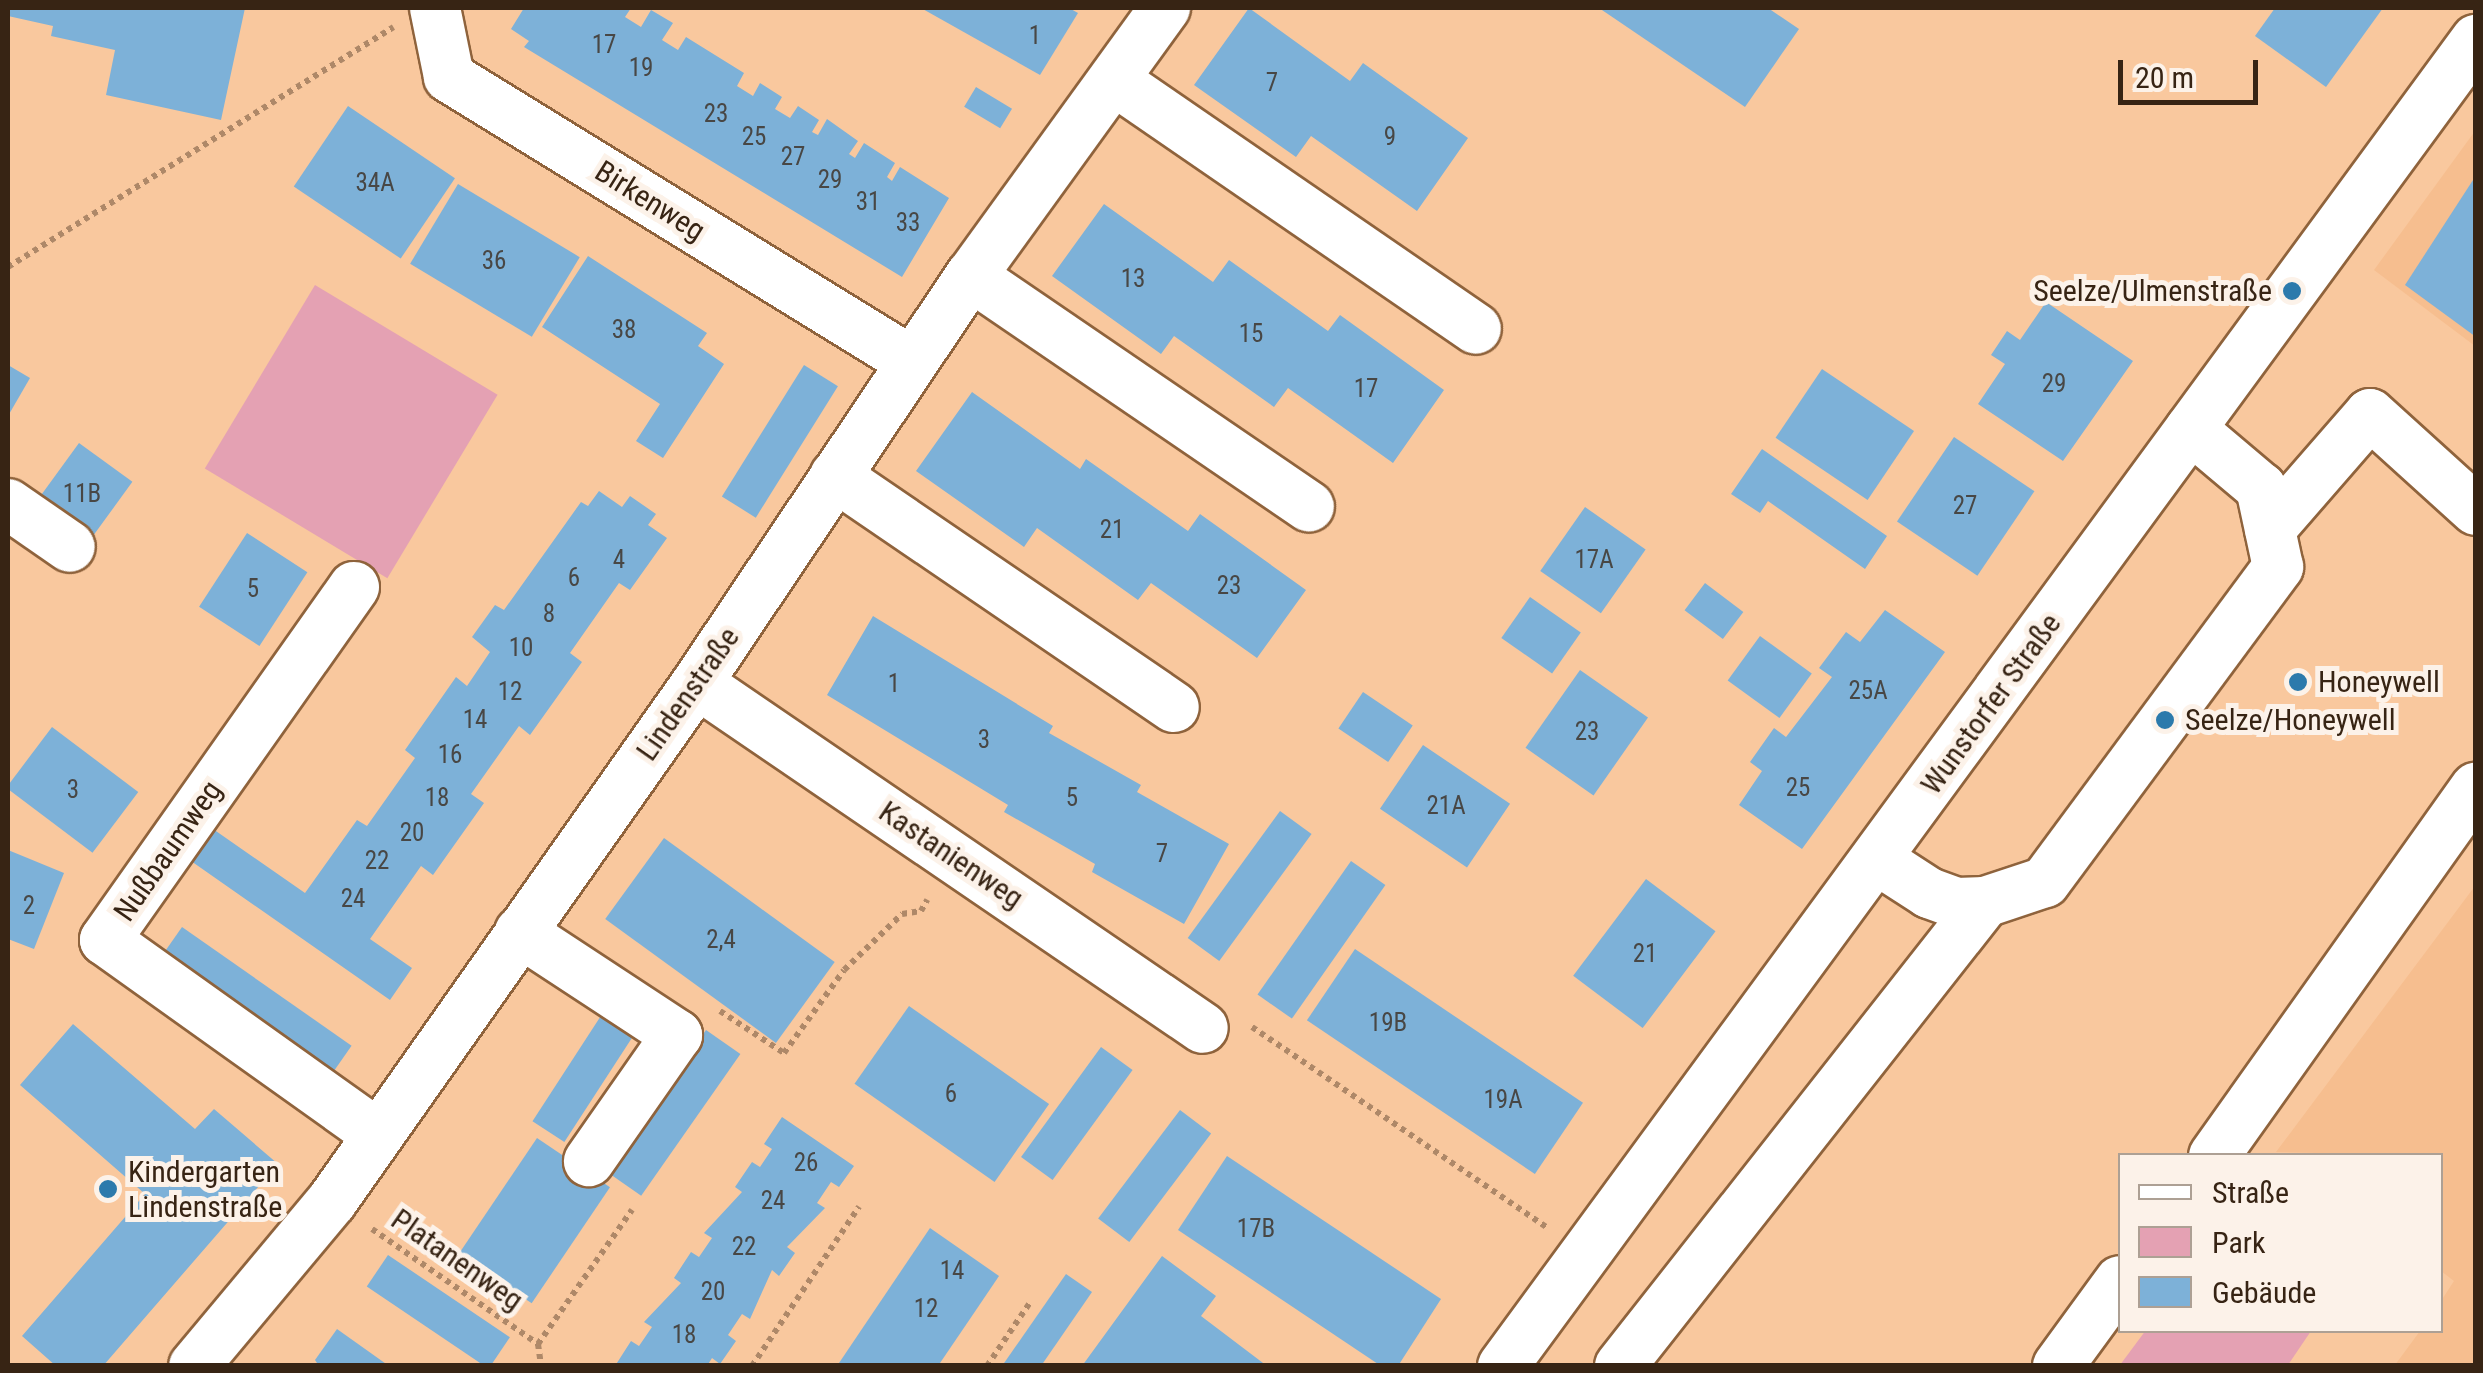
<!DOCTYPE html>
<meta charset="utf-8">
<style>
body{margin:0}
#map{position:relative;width:2483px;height:1373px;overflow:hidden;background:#f9c89e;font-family:"Roboto Condensed",sans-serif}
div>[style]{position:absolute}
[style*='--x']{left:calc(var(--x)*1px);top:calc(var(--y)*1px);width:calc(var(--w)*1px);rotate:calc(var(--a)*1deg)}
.built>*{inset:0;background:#f6be8f}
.green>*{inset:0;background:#e4a1b3;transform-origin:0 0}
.building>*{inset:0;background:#7db1d8;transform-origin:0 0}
.path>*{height:6px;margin-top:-3px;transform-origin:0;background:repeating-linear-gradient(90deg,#ae8868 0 5px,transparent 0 10px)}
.roads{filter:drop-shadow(2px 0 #8f633c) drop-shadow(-2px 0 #8f633c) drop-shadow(0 2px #8f633c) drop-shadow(0 -2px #8f633c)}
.minor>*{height:50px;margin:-25px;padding:0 25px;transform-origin:25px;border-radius:25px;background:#fff}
.dots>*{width:28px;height:28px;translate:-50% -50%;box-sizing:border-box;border:5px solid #fcf2e9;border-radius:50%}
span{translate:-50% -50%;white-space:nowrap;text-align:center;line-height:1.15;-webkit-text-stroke:10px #fcf2e9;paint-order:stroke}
.number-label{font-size:25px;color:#484745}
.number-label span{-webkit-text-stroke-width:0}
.street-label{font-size:30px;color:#372414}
.poi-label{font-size:30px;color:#372414}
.right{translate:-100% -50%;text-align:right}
.left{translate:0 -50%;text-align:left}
.frame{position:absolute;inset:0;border:10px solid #372414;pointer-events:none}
.legend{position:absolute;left:2118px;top:1153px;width:325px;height:180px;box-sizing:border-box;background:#fcf2e9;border:2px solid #ada094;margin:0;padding:12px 18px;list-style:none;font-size:30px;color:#372414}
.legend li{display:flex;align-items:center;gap:20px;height:50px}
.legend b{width:50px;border:2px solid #ada094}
.scale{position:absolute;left:2118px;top:60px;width:140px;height:45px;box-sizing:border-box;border:5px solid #372414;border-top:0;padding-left:12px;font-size:30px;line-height:35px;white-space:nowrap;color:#372414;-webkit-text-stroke:8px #fcf2e9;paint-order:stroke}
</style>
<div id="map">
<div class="built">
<div style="clip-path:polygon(2475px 131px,2475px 346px,2374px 270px)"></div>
<div style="clip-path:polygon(2475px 886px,2475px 1365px,2395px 1365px,2420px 1331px,2440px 1330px,2441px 1301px,2454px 1281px,2441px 1271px,2440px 1156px,2276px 1152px)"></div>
</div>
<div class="green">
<div style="left:315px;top:285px;width:213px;height:214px;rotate:31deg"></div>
<div style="clip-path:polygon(2146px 1330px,2311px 1330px,2311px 1331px,2288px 1365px,2120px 1365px)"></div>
</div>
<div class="building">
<div style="clip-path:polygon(8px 8px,245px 8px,221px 120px,106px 95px,115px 50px,51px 36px,53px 26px,8px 16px)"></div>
<div style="clip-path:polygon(524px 8px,631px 8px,625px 17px,641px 27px,651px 10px,673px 23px,662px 40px,678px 50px,686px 37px,744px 73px,737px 86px,753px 96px,760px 83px,782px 97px,775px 109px,790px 118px,798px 106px,819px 120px,812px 132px,818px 135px,827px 119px,858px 141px,849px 154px,855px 158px,864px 143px,895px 163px,887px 177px,892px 181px,900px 167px,949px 198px,902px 277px,524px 47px,529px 41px,511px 29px)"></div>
<div style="clip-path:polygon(921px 8px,1069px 8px,1078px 13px,1040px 75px)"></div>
<div style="clip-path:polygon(1249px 8px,1350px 81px,1363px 63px,1468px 138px,1417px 211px,1311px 136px,1296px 157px,1194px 85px)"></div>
<div style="clip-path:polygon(1599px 8px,1768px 8px,1799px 29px,1745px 107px)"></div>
<div style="clip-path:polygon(2275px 8px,2383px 8px,2326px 87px,2255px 36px)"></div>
<div style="left:976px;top:87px;width:42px;height:23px;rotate:31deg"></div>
<div style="left:348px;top:106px;width:129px;height:97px;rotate:34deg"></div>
<div style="clip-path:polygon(2473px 180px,2476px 182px,2476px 337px,2405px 285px)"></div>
<div style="left:458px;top:184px;width:142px;height:93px;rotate:31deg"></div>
<div style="clip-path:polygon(1104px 204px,1213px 282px,1229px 260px,1328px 331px,1340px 315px,1444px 390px,1393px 463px,1288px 388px,1274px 407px,1174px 336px,1161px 354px,1052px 276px)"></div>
<div style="clip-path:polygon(588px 256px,707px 333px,698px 346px,724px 364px,663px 458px,636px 441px,660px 404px,542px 327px)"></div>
<div style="clip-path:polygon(2046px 302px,2133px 361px,2063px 461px,1978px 404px,2005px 364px,1991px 355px,2007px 331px,2020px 340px)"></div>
<div style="clip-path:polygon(8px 365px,30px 378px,8px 416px)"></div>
<div style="left:804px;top:365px;width:40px;height:155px;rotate:32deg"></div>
<div style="left:1822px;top:369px;width:111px;height:83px;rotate:34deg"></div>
<div style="clip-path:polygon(972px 392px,1080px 469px,1086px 459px,1188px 531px,1200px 514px,1306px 590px,1257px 658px,1151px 583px,1138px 600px,1037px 528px,1024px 547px,916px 471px)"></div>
<div style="left:1954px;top:437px;width:97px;height:102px;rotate:34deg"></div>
<div style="left:79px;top:443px;width:66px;height:77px;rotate:36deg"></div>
<div style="clip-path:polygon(1762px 449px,1887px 536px,1865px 569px,1768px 501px,1760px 513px,1731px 494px)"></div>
<div style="clip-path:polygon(599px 491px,622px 507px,630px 496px,656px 514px,648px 525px,667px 538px,630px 590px,619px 583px,570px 653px,582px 662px,530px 735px,519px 726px,471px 794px,484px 803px,433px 875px,421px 866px,370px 939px,412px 968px,390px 1000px,181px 854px,203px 822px,305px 893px,357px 820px,367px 826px,415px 758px,405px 750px,456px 677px,467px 686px,490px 652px,472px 637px,495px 605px,504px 610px,581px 502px,588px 506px)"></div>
<div style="left:1585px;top:507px;width:74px;height:78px;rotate:35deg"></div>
<div style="left:247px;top:533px;width:72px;height:88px;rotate:33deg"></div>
<div style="left:1705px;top:583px;width:48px;height:34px;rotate:37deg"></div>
<div style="left:1530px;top:597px;width:62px;height:50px;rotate:35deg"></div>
<div style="clip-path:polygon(1885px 610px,1945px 652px,1802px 849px,1739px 805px,1762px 771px,1750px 762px,1774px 728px,1786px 737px,1832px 677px,1819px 668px,1846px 632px,1860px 642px)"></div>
<div style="clip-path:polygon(873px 616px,1053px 726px,1049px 733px,1141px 785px,1137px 792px,1229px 844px,1184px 924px,1092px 872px,1095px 864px,1004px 812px,1008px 805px,827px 695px)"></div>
<div style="left:1760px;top:636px;width:64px;height:55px;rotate:36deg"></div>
<div style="left:1580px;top:670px;width:83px;height:95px;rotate:35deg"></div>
<div style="left:1363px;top:692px;width:60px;height:44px;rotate:34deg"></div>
<div style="left:52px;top:727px;width:108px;height:76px;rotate:37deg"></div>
<div style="left:1423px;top:745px;width:105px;height:77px;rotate:34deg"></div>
<div style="left:1280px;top:811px;width:39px;height:157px;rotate:36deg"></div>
<div style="left:664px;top:838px;width:211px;height:100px;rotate:36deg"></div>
<div style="clip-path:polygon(8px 850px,64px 873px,34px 949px,8px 939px)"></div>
<div style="left:1351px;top:861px;width:42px;height:163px;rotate:35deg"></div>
<div style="left:1646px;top:879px;width:87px;height:121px;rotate:37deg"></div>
<div style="left:182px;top:927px;width:207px;height:39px;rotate:35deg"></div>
<div style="left:1355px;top:949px;width:275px;height:86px;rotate:34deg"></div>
<div style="left:909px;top:1006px;width:171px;height:95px;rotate:35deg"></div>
<div style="left:606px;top:1008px;width:38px;height:135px;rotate:33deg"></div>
<div style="clip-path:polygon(73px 1024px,195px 1129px,214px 1109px,278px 1164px,103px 1366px,56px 1366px,22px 1336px,145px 1194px,20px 1085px)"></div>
<div style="left:706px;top:1030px;width:42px;height:173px;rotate:35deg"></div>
<div style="left:1101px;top:1047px;width:39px;height:136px;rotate:36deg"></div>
<div style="left:1180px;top:1110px;width:39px;height:136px;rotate:37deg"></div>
<div style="clip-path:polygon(782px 1117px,854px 1166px,839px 1187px,831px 1182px,817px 1203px,825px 1208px,787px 1247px,795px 1253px,779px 1276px,772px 1270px,750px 1319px,742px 1314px,728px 1335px,736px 1341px,720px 1364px,712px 1358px,707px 1366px,615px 1366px,631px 1341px,639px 1346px,652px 1327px,644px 1322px,681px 1283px,674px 1278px,691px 1252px,699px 1257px,712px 1238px,704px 1233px,742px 1192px,735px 1187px,752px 1162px,760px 1167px,772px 1149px,764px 1144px)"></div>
<div style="left:537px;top:1138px;width:88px;height:140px;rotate:34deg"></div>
<div style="clip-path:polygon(1227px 1156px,1441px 1299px,1398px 1366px,1381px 1366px,1178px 1230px)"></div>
<div style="clip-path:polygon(930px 1228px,999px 1276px,974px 1313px,938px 1366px,837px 1366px)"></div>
<div style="left:388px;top:1255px;width:147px;height:38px;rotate:34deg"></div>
<div style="clip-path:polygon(1162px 1256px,1216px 1296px,1201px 1316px,1267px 1366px,1082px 1366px)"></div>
<div style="clip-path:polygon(1066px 1274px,1092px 1292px,1041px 1366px,1002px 1366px)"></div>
<div style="clip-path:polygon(337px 1329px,389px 1366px,319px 1366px,315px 1360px)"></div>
</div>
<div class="path">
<div style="--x:8;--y:267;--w:454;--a:-31.9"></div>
<div style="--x:720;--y:1011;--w:77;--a:33.3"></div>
<div style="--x:784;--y:1053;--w:102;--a:-54.1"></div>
<div style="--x:844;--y:970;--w:81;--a:-44"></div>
<div style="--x:902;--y:914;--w:19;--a:-9"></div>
<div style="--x:921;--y:911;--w:13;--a:-61"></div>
<div style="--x:1252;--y:1027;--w:358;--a:34.2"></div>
<div style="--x:372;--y:1229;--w:202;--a:34.7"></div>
<div style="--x:538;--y:1344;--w:22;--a:82"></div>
<div style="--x:538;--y:1344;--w:164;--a:-55"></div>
<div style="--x:752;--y:1366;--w:192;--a:-56.1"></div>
<div style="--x:987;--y:1366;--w:75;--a:-55.9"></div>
</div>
<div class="roads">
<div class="minor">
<div style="--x:435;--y:8;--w:70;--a:78.5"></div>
<div style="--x:449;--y:77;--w:544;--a:31.61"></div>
<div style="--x:1114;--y:80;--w:439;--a:34.5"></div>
<div style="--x:971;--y:276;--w:409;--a:34.3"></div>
<div style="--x:835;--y:476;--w:410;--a:34.3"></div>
<div style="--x:8;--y:504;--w:75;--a:34.7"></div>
<div style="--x:2270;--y:529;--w:152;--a:-49"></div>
<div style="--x:2370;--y:414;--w:143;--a:42.2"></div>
<div style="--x:354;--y:587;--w:432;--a:125.2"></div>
<div style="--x:105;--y:940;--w:334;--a:35.5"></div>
<div style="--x:697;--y:683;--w:612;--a:34.29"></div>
<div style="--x:1878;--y:860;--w:61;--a:32.9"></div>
<div style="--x:1929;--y:893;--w:30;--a:20"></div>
<div style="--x:1957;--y:903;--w:28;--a:-2"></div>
<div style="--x:1985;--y:902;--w:63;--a:-18.4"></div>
<div style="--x:2045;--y:882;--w:392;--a:-53.5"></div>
<div style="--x:2278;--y:567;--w:81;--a:-102.1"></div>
<div style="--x:2261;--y:488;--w:92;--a:-139.9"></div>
<div style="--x:520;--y:932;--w:188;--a:33.3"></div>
<div style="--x:677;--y:1035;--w:154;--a:124.9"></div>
<div style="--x:2214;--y:1156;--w:452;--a:-54.6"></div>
<div style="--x:194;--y:1366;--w:215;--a:-50.1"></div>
<div style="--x:332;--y:1201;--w:634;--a:-54.83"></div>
<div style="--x:697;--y:683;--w:491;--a:-56.1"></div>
<div style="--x:971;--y:276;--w:331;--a:-54.1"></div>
<div style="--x:1503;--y:1366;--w:1645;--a:-53.73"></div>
<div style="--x:1620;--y:1366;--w:590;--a:-51.81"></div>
<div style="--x:2058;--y:1366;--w:105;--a:-53.9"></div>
</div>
</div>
<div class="dots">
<div style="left:2292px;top:291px;background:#2c7aac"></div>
<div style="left:2298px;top:682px;background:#2c7aac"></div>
<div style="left:2165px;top:720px;background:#2c7aac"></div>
<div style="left:108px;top:1189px;background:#2c7aac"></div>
</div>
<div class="number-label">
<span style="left:1035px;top:36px">1</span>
<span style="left:604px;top:45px">17</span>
<span style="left:641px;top:68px">19</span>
<span style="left:1272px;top:83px">7</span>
<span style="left:716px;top:114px">23</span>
<span style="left:754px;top:137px">25</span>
<span style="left:1390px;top:137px">9</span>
<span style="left:793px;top:157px">27</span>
<span style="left:830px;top:180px">29</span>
<span style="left:375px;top:183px">34A</span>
<span style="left:868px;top:202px">31</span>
<span style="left:908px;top:223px">33</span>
<span style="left:494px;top:261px">36</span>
<span style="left:1133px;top:279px">13</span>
<span style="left:624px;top:330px">38</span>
<span style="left:1251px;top:334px">15</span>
<span style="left:2054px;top:384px">29</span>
<span style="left:1366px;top:389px">17</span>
<span style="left:82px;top:494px">11B</span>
<span style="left:1965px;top:506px">27</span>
<span style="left:1112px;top:530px">21</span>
<span style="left:619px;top:560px">4</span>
<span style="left:1594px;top:560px">17A</span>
<span style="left:574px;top:578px">6</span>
<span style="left:1229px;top:586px">23</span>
<span style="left:253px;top:589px">5</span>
<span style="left:549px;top:614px">8</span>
<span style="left:521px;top:648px">10</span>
<span style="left:894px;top:684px">1</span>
<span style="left:1868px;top:691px">25A</span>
<span style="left:510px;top:692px">12</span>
<span style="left:475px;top:720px">14</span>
<span style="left:1587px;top:732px">23</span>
<span style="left:984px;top:740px">3</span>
<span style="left:450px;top:755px">16</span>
<span style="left:1798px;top:788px">25</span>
<span style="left:73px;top:790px">3</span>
<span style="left:437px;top:798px">18</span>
<span style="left:1072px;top:798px">5</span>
<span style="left:1446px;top:806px">21A</span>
<span style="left:412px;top:833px">20</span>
<span style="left:1162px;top:854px">7</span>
<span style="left:377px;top:861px">22</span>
<span style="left:353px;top:899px">24</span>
<span style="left:29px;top:906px">2</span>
<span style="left:721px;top:940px">2,4</span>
<span style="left:1645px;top:954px">21</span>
<span style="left:1388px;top:1023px">19B</span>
<span style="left:951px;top:1094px">6</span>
<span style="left:1503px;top:1100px">19A</span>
<span style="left:806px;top:1163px">26</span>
<span style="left:773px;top:1201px">24</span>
<span style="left:1256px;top:1229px">17B</span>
<span style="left:744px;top:1247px">22</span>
<span style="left:952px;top:1271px">14</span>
<span style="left:713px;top:1292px">20</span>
<span style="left:926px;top:1309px">12</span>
<span style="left:684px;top:1335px">18</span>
</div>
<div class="street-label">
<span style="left:650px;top:201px;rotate:32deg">Birkenweg</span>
<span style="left:688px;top:694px;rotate:-55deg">Lindenstraße</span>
<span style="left:1991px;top:704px;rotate:-54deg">Wunstorfer Straße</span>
<span style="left:168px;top:851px;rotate:-55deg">Nußbaumweg</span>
<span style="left:951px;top:855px;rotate:34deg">Kastanienweg</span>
<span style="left:457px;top:1260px;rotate:35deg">Platanenweg</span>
</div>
<div class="poi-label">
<span class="right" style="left:2272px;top:291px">Seelze/Ulmenstraße</span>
<span class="left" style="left:2318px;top:682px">Honeywell</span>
<span class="left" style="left:2185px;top:720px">Seelze/Honeywell</span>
<span class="left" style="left:128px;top:1189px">Kindergarten<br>Lindenstraße</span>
</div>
<div class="frame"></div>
<ul class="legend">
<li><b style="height:12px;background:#fff"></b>Straße</li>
<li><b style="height:28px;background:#e4a1b3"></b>Park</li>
<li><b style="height:28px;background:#7db1d8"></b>Gebäude</li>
</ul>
<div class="scale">20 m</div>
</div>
